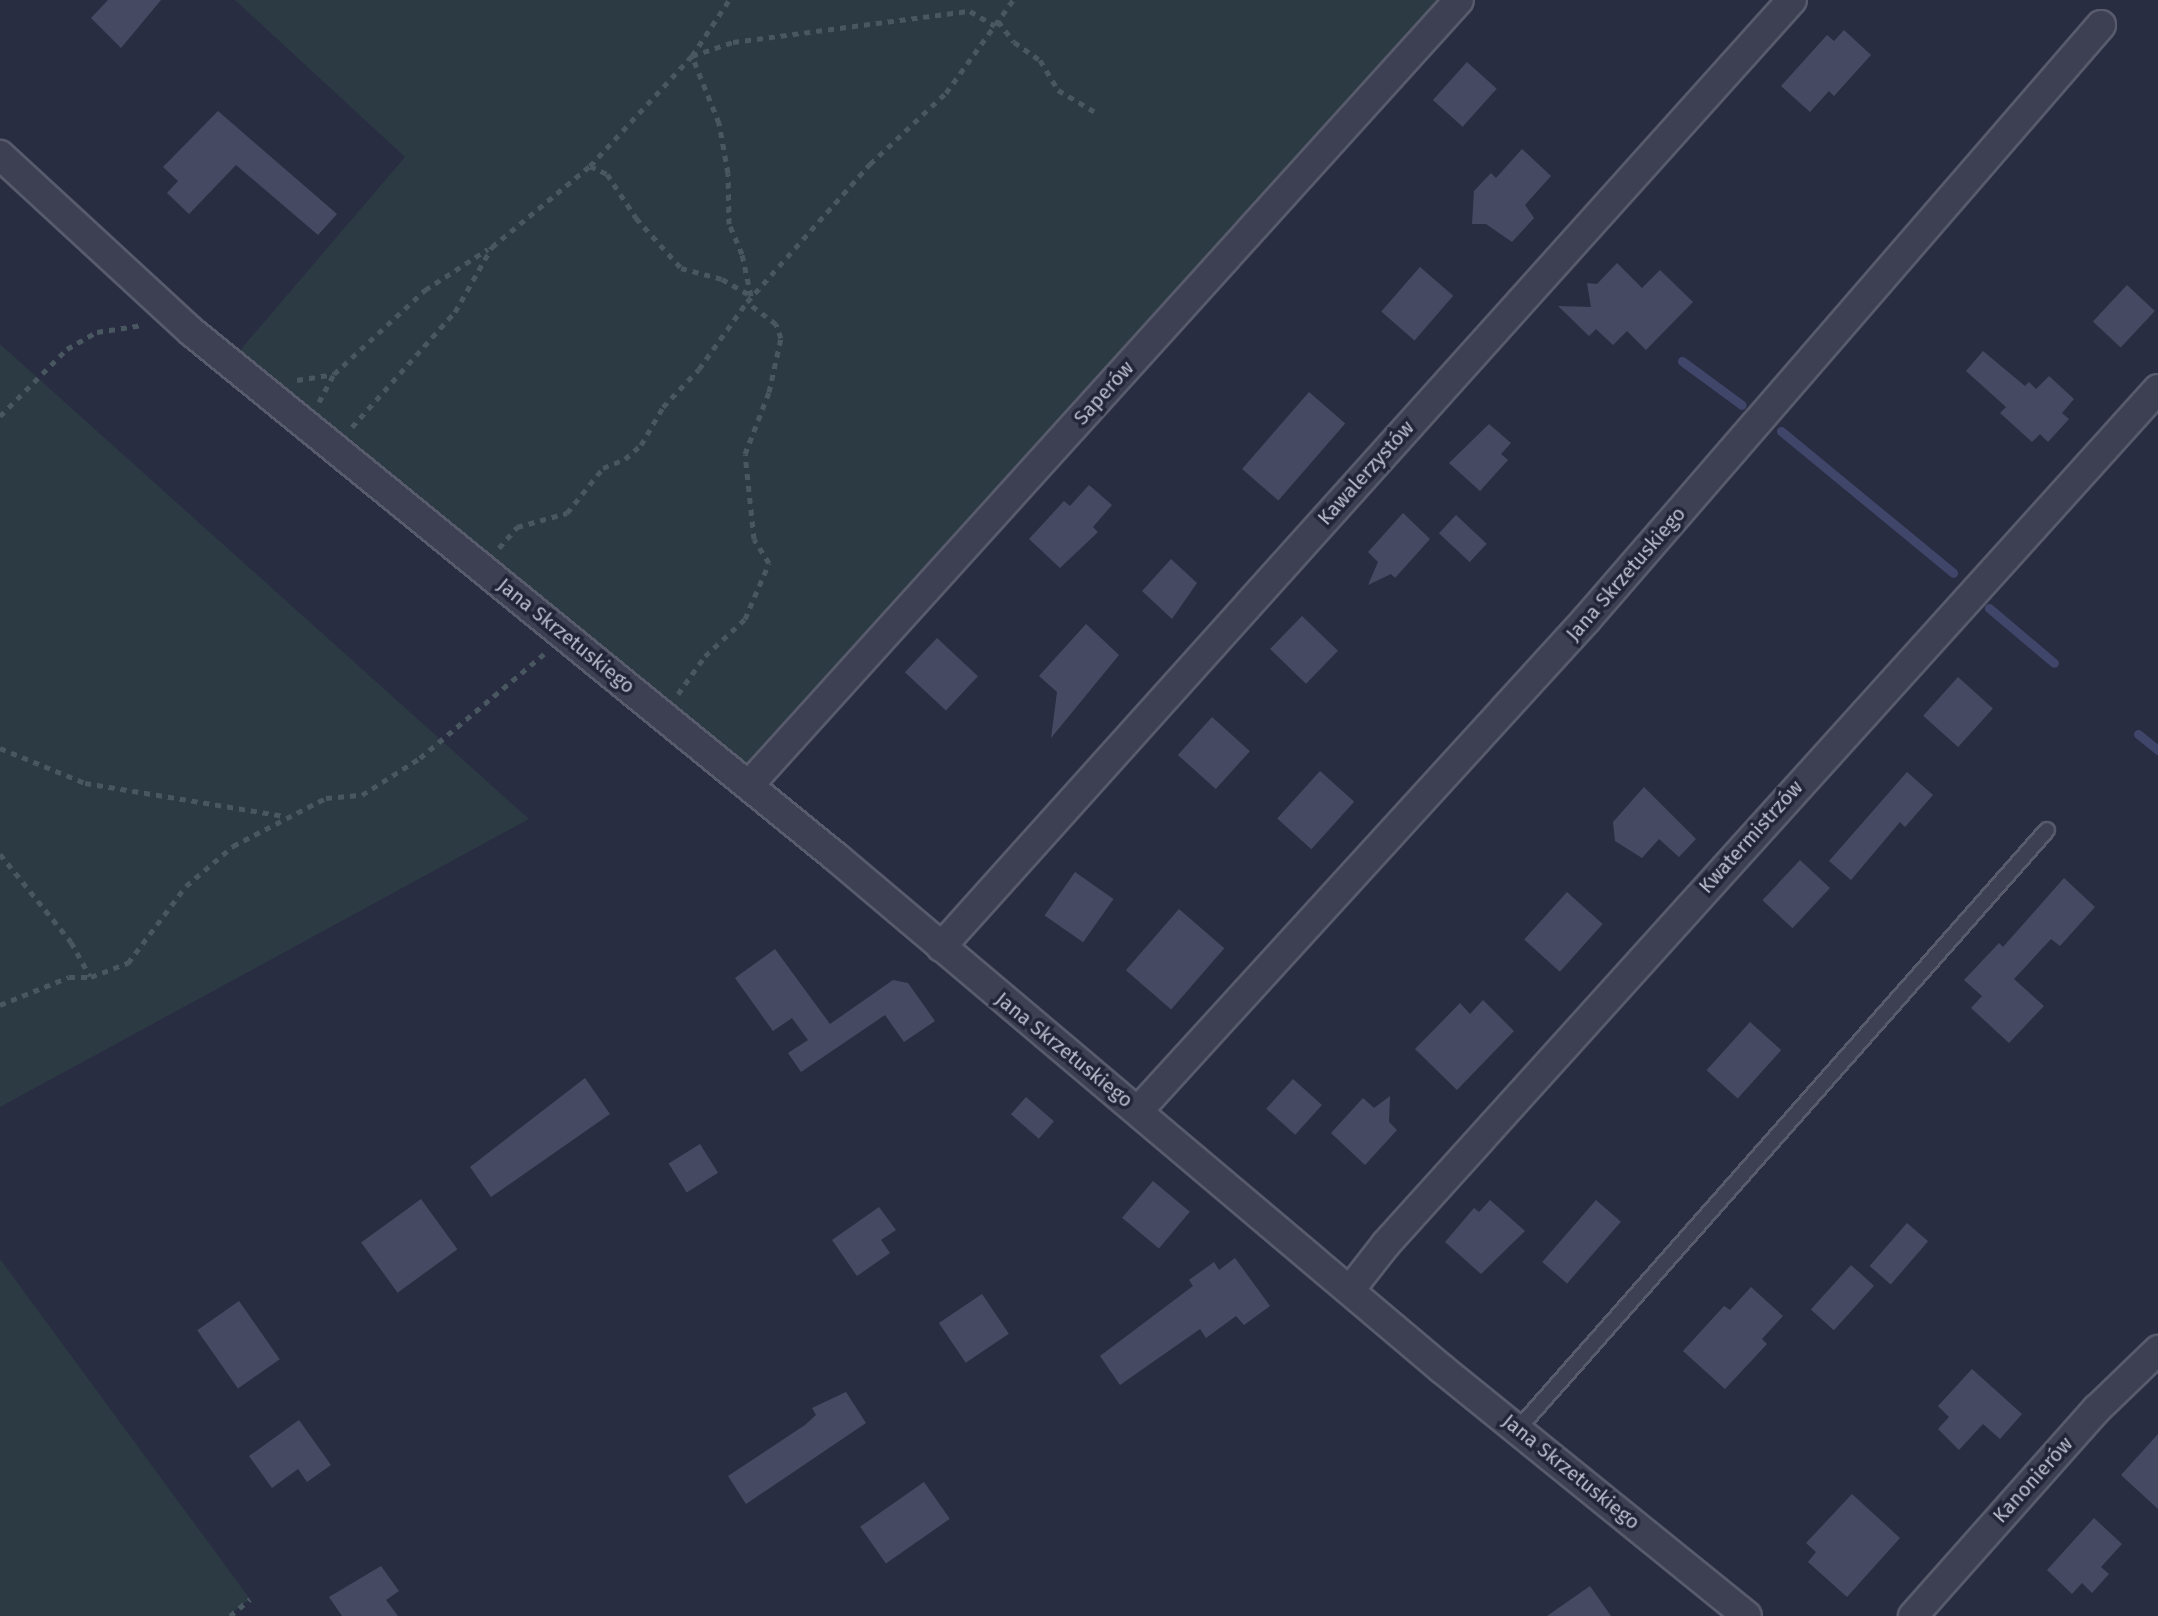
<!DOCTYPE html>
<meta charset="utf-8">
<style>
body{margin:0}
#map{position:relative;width:2158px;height:1616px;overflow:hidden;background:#292d42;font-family:"Fira Sans",sans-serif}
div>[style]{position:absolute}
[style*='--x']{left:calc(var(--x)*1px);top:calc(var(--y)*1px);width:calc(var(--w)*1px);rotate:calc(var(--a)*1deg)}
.green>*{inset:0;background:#2b3a43}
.stream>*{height:9px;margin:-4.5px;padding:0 4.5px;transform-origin:4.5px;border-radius:4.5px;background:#40466a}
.building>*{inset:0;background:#454a62;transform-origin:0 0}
.path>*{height:5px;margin-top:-2.5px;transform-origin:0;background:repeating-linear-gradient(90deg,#495760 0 6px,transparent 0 12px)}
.roads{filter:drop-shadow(2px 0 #585b6c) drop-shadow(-2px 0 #585b6c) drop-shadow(0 2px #585b6c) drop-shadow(0 -2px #585b6c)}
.lane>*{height:14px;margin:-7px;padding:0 7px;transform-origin:7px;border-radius:7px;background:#3d4052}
.street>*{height:28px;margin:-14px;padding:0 14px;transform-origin:14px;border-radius:14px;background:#3d4052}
span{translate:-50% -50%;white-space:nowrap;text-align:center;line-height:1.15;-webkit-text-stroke:7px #222538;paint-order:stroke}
.street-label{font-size:20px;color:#babdcc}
</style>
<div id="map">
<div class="green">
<div style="clip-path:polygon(235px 0,1459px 0,749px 785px,230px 362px,405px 157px)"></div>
<div style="clip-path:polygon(0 344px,529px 819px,0 1107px)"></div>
<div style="clip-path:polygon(0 1259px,250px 1599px,228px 1616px,0 1616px)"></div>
</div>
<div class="stream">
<div style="--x:1682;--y:361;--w:74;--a:36.3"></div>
<div style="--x:1781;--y:431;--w:223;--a:39.5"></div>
<div style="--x:1989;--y:608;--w:85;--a:40.2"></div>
<div style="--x:2138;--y:734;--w:26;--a:39"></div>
</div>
<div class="building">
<div style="clip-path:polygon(108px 0,161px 0,121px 48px,91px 18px)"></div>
<div style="clip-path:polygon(1844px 30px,1871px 55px,1834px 96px,1829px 91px,1810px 112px,1781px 86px,1827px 35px,1834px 41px)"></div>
<div style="left:1467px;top:62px;width:40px;height:51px;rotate:42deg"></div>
<div style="clip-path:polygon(218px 111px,337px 214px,318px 235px,236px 165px,189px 214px,167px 193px,178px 181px,163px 167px)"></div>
<div style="clip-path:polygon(1522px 149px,1551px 176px,1525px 205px,1534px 218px,1512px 242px,1486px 224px,1472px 224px,1474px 191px,1491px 173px,1496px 178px)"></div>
<div style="clip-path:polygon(1617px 263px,1642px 288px,1660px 270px,1693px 302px,1646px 350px,1627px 331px,1613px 345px,1596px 329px,1589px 336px,1558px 306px,1591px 307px,1587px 283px,1597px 284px)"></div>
<div style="left:1420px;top:267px;width:44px;height:59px;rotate:41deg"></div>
<div style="left:2127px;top:285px;width:38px;height:50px;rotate:43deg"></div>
<div style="clip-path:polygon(1983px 351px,2025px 386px,2029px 382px,2036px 389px,2049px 376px,2074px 399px,2062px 413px,2069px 419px,2048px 442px,2040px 434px,2032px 442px,2000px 413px,2006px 407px,1966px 371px)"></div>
<div style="left:1309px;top:392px;width:48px;height:102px;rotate:41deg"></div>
<div style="clip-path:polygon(1489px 424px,1511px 443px,1501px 454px,1508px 460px,1480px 491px,1449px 463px)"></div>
<div style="clip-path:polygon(1089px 485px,1112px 505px,1093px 527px,1098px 532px,1060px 568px,1029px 539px,1064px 501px,1070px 506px)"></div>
<div style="clip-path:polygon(1403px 513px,1430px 539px,1395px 578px,1391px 574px,1368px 585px,1378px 562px,1368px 552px)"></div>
<div style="left:1456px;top:515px;width:42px;height:25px;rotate:43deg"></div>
<div style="clip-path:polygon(1171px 559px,1197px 583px,1172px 619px,1142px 591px)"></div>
<div style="left:1302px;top:616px;width:50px;height:46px;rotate:44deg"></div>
<div style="clip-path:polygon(1086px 624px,1119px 655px,1051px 738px,1057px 692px,1039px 676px)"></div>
<div style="left:937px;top:638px;width:56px;height:47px;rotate:43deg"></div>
<div style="left:1958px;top:677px;width:47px;height:52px;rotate:42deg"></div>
<div style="left:1212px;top:717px;width:51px;height:51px;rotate:42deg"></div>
<div style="left:1320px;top:771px;width:46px;height:64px;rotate:42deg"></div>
<div style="clip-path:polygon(1907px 772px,1933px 795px,1905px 827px,1900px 822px,1851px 880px,1829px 861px)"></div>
<div style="clip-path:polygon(1644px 787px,1696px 839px,1679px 857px,1659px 839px,1642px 858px,1615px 841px,1613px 822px)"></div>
<div style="left:1800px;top:860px;width:41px;height:55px;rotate:43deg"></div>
<div style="left:1075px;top:872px;width:47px;height:53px;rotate:35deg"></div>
<div style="clip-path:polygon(2064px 878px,2095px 907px,2060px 946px,2051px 939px,2014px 979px,2044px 1006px,2009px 1043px,1971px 1008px,1982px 996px,1964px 980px,1999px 943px,2003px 947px)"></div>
<div style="left:1567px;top:892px;width:48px;height:64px;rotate:42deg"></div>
<div style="left:1179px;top:909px;width:60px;height:81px;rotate:41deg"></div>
<div style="clip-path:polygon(775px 949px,830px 1024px,893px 980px,908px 983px,935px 1021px,904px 1042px,885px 1015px,801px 1072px,788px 1053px,808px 1040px,792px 1018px,773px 1031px,735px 978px)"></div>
<div style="clip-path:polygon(1483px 1000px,1514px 1031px,1457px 1090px,1415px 1049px,1460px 1003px,1470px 1014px)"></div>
<div style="left:1750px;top:1022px;width:42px;height:65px;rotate:42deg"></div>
<div style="clip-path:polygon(585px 1078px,610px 1114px,491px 1197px,470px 1167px)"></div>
<div style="left:1293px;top:1079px;width:39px;height:40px;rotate:42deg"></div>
<div style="clip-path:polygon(1390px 1096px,1389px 1122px,1397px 1130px,1365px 1165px,1331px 1133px,1363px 1098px,1374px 1108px)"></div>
<div style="left:1026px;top:1097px;width:37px;height:23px;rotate:41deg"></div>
<div style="left:700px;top:1144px;width:34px;height:37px;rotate:58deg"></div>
<div style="left:1153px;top:1181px;width:48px;height:48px;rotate:40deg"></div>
<div style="left:421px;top:1199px;width:62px;height:74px;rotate:54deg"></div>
<div style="clip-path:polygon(1490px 1200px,1525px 1231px,1481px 1274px,1445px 1242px,1474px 1208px,1479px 1212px)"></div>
<div style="left:1596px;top:1200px;width:33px;height:82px;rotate:41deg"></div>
<div style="clip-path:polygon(879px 1207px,896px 1230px,881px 1240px,890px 1253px,857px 1276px,832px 1240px)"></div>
<div style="left:1907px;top:1223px;width:28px;height:57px;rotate:41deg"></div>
<div style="clip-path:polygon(1235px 1258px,1270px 1306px,1244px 1325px,1236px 1316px,1206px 1338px,1200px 1329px,1120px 1385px,1100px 1356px,1193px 1286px,1189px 1280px,1214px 1262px,1219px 1270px)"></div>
<div style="left:1851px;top:1265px;width:31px;height:60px;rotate:42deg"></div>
<div style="clip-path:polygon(1751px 1287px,1783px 1316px,1762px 1339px,1767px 1344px,1725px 1389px,1683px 1351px,1724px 1306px,1730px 1310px)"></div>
<div style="left:982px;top:1294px;width:48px;height:52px;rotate:56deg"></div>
<div style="left:239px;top:1301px;width:71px;height:51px;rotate:55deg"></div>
<div style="clip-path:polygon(1972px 1369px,2022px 1414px,2000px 1439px,1983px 1424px,1959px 1450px,1938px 1429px,1949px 1417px,1938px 1406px)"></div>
<div style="clip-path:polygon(846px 1392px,866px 1423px,746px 1504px,728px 1476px,805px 1425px,816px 1415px,812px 1408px)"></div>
<div style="clip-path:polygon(299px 1420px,331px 1465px,307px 1482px,298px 1469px,272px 1488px,249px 1456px)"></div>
<div style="clip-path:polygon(2158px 1434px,2158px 1509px,2121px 1475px)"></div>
<div style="left:924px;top:1482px;width:45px;height:78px;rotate:55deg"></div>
<div style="clip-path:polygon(1852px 1494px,1900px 1538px,1847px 1597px,1808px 1562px,1816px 1552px,1806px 1543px)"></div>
<div style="clip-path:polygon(2094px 1518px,2122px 1544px,2101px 1567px,2109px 1574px,2092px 1593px,2082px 1583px,2072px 1594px,2047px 1570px)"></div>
<div style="clip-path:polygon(381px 1566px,399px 1591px,386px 1600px,398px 1616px,342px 1616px,329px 1597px)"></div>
<div style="clip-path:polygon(1590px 1586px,1611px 1616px,1547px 1616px)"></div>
</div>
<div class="path">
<div style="--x:998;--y:21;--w:26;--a:53"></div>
<div style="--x:1014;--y:42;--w:32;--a:35"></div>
<div style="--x:1040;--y:60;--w:35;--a:59"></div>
<div style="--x:1058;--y:90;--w:43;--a:30.7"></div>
<div style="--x:590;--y:166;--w:19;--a:25"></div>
<div style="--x:607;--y:174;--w:53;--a:56.6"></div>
<div style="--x:636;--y:218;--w:67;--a:48"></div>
<div style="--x:681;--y:268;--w:42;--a:15"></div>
<div style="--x:722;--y:279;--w:34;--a:30"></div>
<div style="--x:751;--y:296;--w:43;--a:-102.1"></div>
<div style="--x:742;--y:254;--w:33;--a:-113"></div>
<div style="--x:729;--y:224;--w:51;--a:-91.1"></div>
<div style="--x:728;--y:173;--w:51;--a:-100.2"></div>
<div style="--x:719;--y:123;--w:72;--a:-111.9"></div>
<div style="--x:692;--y:56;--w:43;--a:-18.9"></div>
<div style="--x:733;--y:42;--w:239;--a:-7.5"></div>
<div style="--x:970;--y:11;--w:29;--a:31"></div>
<div style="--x:297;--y:380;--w:37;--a:-9"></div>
<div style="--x:319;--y:402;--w:32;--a:-62"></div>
<div style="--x:334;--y:374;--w:124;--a:-42.7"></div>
<div style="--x:425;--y:290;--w:75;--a:-33.1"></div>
<div style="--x:0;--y:416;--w:95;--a:-45"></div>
<div style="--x:67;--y:349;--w:34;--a:-30"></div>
<div style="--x:97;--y:332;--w:46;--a:-8.8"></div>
<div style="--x:352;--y:427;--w:154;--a:-48.2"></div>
<div style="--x:455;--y:312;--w:75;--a:-60.4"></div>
<div style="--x:492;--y:247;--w:127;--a:-39.6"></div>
<div style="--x:590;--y:166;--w:150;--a:-47.2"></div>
<div style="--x:692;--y:56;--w:67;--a:-56.5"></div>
<div style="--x:499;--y:548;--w:28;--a:-49"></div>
<div style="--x:517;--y:527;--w:52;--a:-15.6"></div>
<div style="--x:567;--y:513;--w:58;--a:-51.3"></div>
<div style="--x:603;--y:468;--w:24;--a:-22"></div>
<div style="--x:625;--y:459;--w:21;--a:-41"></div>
<div style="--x:641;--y:445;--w:44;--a:-59.9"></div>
<div style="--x:663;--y:407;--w:52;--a:-46.5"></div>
<div style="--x:699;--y:369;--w:82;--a:-54.4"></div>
<div style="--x:747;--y:302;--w:185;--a:-48.3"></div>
<div style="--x:870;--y:164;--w:104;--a:-43.1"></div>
<div style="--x:946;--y:93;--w:115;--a:-54.2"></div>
<div style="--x:678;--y:694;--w:47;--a:-54.6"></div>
<div style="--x:705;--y:656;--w:54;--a:-42.8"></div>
<div style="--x:745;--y:619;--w:61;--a:-66.8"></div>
<div style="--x:769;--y:563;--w:28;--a:-122"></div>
<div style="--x:754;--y:539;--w:85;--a:-96"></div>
<div style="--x:745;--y:454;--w:66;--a:-68.8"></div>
<div style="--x:769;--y:392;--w:55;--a:-77.5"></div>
<div style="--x:781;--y:338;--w:15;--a:-110"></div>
<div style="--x:776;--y:324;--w:36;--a:-143"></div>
<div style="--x:0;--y:748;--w:92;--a:22.4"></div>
<div style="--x:85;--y:783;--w:202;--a:9.4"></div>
<div style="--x:0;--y:854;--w:113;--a:51.1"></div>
<div style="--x:71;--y:942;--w:39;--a:61"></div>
<div style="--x:0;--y:1005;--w:74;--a:-22.1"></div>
<div style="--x:69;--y:977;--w:22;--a:0"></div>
<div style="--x:91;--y:977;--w:40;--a:-21"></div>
<div style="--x:128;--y:963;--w:96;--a:-53"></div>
<div style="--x:186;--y:886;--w:62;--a:-40.4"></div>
<div style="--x:233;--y:846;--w:105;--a:-27.3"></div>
<div style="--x:326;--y:798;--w:36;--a:-5"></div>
<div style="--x:362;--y:795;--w:69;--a:-32.5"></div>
<div style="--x:420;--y:758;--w:162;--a:-40"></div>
<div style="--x:230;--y:1616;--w:26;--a:-40"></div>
</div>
<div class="roads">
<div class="lane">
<div style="--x:1518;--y:1429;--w:799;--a:-48.55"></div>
</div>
<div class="street">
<div style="--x:0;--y:155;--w:261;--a:42.7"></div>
<div style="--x:192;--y:332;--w:831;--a:39.19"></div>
<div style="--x:836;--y:857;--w:793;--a:40.19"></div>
<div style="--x:1442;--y:1369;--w:392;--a:39"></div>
<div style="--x:749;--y:785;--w:1058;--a:-47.87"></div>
<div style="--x:941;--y:947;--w:1273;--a:-48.06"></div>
<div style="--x:1138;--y:1111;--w:665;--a:-47.62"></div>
<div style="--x:1586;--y:620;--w:787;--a:-49.12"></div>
<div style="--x:1350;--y:1290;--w:58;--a:-52"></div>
<div style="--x:1386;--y:1244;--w:1152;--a:-47.92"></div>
<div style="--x:1913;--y:1616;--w:277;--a:-48.4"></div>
<div style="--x:2097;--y:1409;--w:85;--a:-44"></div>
</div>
</div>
<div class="street-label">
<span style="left:1104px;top:393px;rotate:-48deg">Saperów</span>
<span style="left:1366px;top:473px;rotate:-48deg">Kawalerzystów</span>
<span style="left:1626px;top:574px;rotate:-49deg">Jana Skrzetuskiego</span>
<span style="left:566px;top:636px;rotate:39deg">Jana Skrzetuskiego</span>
<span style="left:1751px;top:837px;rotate:-48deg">Kwatermistrzów</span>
<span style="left:1064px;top:1050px;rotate:39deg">Jana Skrzetuskiego</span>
<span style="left:1571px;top:1472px;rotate:39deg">Jana Skrzetuskiego</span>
<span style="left:2033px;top:1480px;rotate:-48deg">Kanonierów</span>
</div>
</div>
